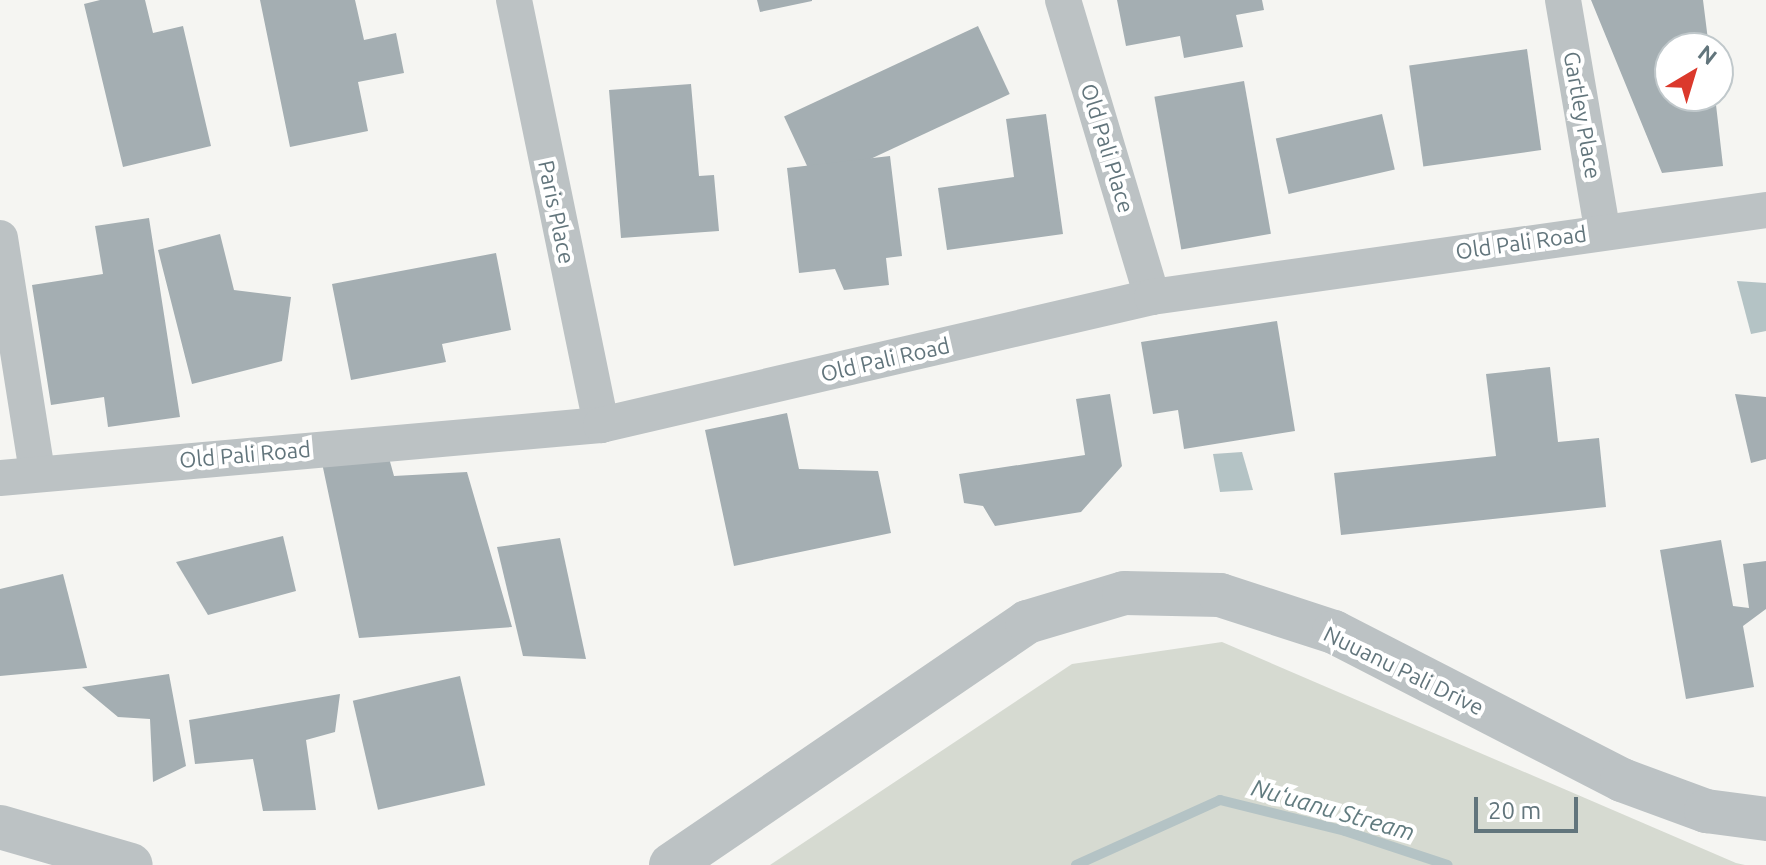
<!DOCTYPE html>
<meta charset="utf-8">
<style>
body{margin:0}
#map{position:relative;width:1766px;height:865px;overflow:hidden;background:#f5f5f2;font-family:Ubuntu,sans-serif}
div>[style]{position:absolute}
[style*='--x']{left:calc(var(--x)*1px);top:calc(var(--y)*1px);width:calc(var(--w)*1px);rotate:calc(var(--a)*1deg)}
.green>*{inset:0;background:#d6dad1}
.water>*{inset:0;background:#b4c3c5}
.stream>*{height:10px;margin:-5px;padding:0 5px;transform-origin:5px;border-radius:5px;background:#b4c3c5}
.building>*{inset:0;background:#a4aeb2;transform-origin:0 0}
.minor>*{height:36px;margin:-18px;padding:0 18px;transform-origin:18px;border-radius:18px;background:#bcc2c4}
.tertiary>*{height:44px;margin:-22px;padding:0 22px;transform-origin:22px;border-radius:22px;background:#bcc2c4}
span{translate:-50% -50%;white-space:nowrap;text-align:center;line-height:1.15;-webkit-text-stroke:8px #fff;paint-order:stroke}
.street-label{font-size:22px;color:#62757c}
.water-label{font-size:24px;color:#617b7f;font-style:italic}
.north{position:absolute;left:1654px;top:32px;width:80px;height:80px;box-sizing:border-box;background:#fff;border:2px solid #c0c8cb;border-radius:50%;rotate:38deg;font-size:22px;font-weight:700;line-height:32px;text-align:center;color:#62757c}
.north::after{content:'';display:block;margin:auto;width:28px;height:36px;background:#db392c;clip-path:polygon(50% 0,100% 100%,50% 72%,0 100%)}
.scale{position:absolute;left:1474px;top:797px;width:104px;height:36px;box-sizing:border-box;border:4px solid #62757c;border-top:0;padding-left:10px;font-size:24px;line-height:28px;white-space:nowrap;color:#62757c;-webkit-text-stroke:6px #fff;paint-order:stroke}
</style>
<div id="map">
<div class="green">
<div style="clip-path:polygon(1222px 642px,1736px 863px,1745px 865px,770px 865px,1072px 664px)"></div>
</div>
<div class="water">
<div style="clip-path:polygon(1737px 281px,1766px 283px,1766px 331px,1751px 334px)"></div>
<div style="clip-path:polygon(1242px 452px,1253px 490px,1220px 492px,1213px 454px)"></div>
</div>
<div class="stream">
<div style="--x:1076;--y:865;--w:158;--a:-24.3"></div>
<div style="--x:1220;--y:800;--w:129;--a:13.9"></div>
<div style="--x:1345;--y:831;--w:108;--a:18.3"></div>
</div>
<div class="building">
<div style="clip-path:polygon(100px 0,145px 0,153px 33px,183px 26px,211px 146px,123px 167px,84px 4px)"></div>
<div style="clip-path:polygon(260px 0,355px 0,364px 40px,396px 33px,404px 73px,358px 82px,368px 131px,290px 147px)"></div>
<div style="clip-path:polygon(757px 0,812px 0,812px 1px,760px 12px)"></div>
<div style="clip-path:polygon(1117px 0,1262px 0,1264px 10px,1236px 15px,1243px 47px,1184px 58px,1180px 36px,1126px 46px)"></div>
<div style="clip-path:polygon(1591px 0,1703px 0,1709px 48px,1670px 48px,1670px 96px,1715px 96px,1723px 166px,1662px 173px)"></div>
<div style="left:978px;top:26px;width:75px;height:214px;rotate:65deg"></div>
<div style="left:1527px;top:49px;width:102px;height:119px;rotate:82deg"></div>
<div style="left:1244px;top:81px;width:155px;height:91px;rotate:80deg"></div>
<div style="clip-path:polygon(691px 84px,699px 176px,714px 175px,719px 231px,621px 238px,609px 90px)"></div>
<div style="clip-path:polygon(1046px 114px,1063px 234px,947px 250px,938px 188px,1014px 177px,1006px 119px)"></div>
<div style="left:1382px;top:114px;width:57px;height:109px;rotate:77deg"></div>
<div style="clip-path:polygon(890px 156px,902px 256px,886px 258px,889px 285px,844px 290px,835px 269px,799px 273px,787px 168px)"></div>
<div style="clip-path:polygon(149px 218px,180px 417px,108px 427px,104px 397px,51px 405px,32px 285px,103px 274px,95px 226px)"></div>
<div style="clip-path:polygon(220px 234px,234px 290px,291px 297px,282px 361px,192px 384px,158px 250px)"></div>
<div style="clip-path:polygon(496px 253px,511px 330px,442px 344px,446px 362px,351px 380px,332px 284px)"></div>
<div style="clip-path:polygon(1277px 321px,1295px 431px,1184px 449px,1178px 410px,1153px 414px,1141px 342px)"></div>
<div style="clip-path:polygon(1550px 367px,1558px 442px,1599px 438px,1606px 507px,1341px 535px,1334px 473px,1496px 456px,1486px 374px)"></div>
<div style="clip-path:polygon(1110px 394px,1122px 466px,1081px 512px,995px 526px,983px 506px,964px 503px,959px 474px,1085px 455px,1076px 399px)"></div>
<div style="clip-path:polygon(1735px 394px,1766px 397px,1766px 459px,1751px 463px)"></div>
<div style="clip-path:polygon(787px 413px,799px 469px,878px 471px,891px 533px,734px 566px,705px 430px)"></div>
<div style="clip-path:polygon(389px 458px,394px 476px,467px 472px,512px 627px,359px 638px,322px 463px)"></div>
<div style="clip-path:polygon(283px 536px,296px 591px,208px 615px,176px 562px)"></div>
<div style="clip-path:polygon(560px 538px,586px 659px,523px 656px,497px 547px)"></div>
<div style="clip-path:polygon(1721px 540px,1733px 606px,1749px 608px,1743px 564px,1766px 561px,1766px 609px,1743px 626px,1754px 687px,1686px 699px,1660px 550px)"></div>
<div style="clip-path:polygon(63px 574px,87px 668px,0 676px,0 589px)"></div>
<div style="clip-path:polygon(169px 674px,186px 766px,153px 782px,150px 719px,118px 717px,82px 687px)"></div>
<div style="left:460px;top:676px;width:112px;height:110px;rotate:77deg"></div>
<div style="clip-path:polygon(340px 694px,335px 732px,306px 740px,316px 810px,263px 811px,253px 759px,195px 764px,189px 720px)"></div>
</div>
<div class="minor">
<div style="--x:514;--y:0;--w:434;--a:78.4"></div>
<div style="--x:1063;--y:0;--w:310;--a:73.3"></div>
<div style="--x:1563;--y:0;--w:232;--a:80.3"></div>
<div style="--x:0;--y:238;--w:236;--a:81"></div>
<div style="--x:0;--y:478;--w:603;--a:-5.04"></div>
<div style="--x:601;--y:425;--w:566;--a:-13.08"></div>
<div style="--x:1152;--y:297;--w:620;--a:-8.06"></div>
</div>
<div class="tertiary">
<div style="--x:0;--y:827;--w:136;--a:16.2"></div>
<div style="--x:671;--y:865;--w:431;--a:-34.3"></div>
<div style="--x:1027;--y:622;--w:101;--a:-16.6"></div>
<div style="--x:1124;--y:593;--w:96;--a:1.2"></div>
<div style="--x:1220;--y:595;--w:120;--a:18"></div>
<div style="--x:1334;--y:632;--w:324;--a:27.2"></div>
<div style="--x:1622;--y:780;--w:90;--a:20.3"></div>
<div style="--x:1706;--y:811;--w:61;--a:7.6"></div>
</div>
<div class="street-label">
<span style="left:1583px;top:115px;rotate:80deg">Gartley Place</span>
<span style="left:1108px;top:148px;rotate:73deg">Old Pali Place</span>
<span style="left:557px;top:212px;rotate:78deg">Paris Place</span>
<span style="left:1521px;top:242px;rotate:-8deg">Old Pali Road</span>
<span style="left:885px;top:359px;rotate:-13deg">Old Pali Road</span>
<span style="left:245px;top:454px;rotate:-5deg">Old Pali Road</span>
<span style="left:1404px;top:670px;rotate:26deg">Nuuanu Pali Drive</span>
</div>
<div class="water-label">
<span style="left:1333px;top:810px;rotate:16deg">Nuʻuanu Stream</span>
</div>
<div class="north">N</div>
<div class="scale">20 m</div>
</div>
